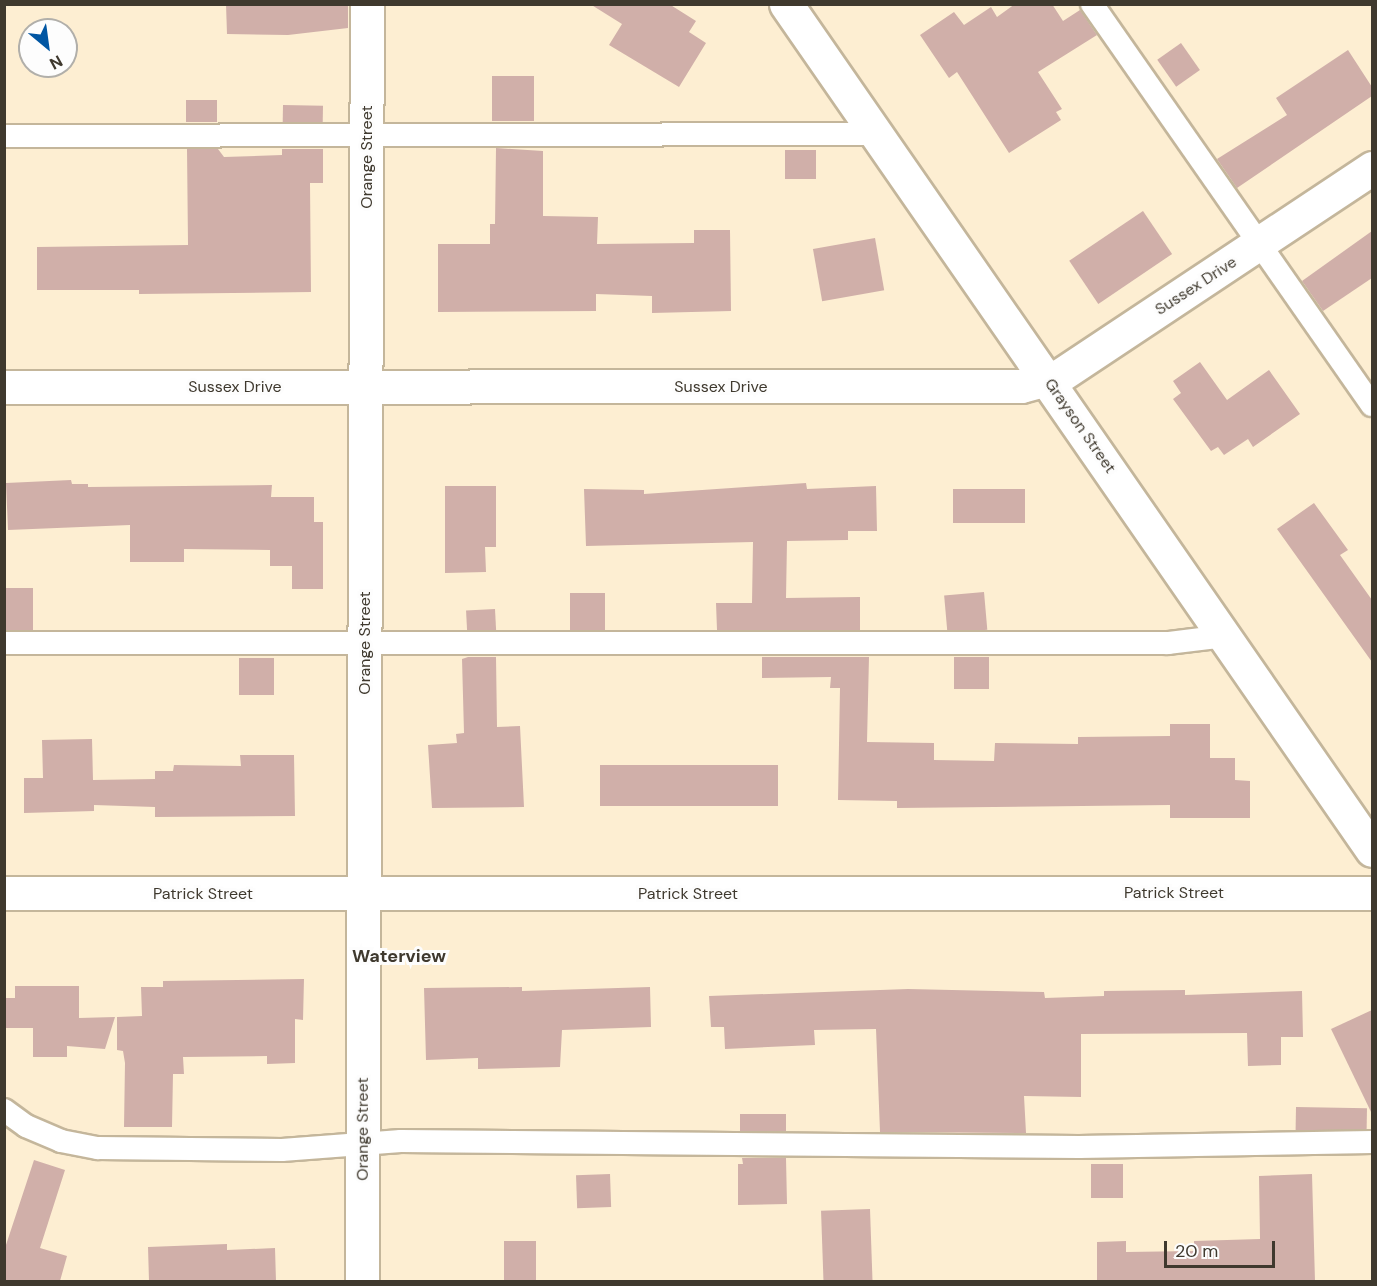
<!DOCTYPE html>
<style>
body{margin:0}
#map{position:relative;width:1377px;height:1286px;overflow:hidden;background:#fdeed2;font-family:"DM Sans",sans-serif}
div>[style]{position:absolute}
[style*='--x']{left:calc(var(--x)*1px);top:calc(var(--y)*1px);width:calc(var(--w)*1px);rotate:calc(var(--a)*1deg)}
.building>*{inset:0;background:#d0afa9;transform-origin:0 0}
.roads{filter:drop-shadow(2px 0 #c4b69b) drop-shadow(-2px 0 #c4b69b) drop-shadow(0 2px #c4b69b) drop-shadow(0 -2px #c4b69b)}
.service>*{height:22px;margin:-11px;padding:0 11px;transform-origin:11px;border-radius:11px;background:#fff}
.minor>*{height:33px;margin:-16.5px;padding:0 16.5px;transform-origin:16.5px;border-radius:16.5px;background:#fff}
.tertiary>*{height:33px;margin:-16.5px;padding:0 16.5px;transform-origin:16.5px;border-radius:16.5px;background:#fff}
span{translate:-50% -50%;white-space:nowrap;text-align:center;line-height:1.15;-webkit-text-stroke:6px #fdfdfd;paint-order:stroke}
.street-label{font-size:16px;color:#3f392e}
.neighbourhood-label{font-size:18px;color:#3f392e;font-weight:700}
.frame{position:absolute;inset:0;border:6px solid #3f392e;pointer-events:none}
.north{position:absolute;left:18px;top:18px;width:60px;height:60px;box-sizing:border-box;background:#fdfdfd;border:2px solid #b1afaa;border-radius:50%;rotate:151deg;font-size:16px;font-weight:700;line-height:24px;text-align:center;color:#3f392e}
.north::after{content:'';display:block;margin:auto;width:21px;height:27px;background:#0056a3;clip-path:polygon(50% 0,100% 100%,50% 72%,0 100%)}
.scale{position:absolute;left:1164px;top:1241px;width:111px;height:27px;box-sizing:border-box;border:3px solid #3f392e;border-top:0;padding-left:8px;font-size:18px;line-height:21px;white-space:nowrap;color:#3f392e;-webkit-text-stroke:4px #fdfdfd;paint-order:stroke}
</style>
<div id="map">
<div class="building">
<div style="clip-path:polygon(226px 4px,348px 4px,348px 28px,288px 35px,227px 34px)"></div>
<div style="clip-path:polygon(590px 4px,669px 4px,696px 21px,689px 32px,706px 43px,679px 87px,609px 45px,622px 24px)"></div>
<div style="clip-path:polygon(1015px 4px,1052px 4px,1063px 21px,1080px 10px,1097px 35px,1038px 72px,1062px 109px,1056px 112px,1061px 120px,1009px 153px,957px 72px,949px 78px,920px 35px,954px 12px,964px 25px,991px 7px,997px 17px)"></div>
<div style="left:1181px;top:43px;width:33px;height:29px;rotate:55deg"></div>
<div style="clip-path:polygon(1348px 50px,1372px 87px,1372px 96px,1237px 188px,1217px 159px,1287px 115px,1276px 98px)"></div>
<div style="left:492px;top:76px;width:42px;height:45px"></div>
<div style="left:186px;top:100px;width:31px;height:22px"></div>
<div style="left:283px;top:105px;width:40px;height:17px;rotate:1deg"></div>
<div style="clip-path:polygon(496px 148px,543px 151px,543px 216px,598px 217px,597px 244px,694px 243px,694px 230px,730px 230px,731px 311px,652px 313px,652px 296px,596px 294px,596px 311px,438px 312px,438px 244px,490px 244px,490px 224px,495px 224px)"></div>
<div style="clip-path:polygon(187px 149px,218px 149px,224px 157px,282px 155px,282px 149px,323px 149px,323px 183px,310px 183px,311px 292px,139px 294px,139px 290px,37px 290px,37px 247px,188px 245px)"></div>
<div style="left:816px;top:150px;width:29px;height:31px;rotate:90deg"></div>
<div style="left:1143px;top:211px;width:52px;height:89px;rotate:56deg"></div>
<div style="clip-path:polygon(1372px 231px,1372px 278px,1323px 311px,1302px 281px)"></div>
<div style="left:875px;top:238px;width:53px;height:63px;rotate:80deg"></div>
<div style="clip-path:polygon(1200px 362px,1227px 400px,1269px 370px,1300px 414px,1253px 447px,1248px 439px,1224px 455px,1218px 447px,1211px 451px,1173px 399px,1181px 393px,1173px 381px)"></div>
<div style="clip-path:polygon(71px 480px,72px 484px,88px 484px,88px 487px,272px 485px,271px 497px,314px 497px,314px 522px,323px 522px,323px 589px,292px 589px,292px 566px,270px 566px,270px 550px,184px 549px,184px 562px,130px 562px,130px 525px,8px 530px,6px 483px)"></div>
<div style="clip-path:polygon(806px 483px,807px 489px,876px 486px,877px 531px,848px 531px,848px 540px,787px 541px,786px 598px,860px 597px,860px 630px,717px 630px,716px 603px,752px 603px,753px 542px,586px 546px,584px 489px,644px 490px,644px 494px)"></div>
<div style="clip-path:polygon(445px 486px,496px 486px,496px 547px,485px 547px,486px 572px,445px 573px)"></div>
<div style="left:953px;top:489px;width:72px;height:34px"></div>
<div style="clip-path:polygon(1314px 503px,1348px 550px,1340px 555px,1372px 600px,1372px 662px,1277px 529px)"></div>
<div style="left:4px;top:588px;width:29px;height:42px"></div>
<div style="left:984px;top:592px;width:38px;height:40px;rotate:85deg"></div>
<div style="left:570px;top:593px;width:35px;height:37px"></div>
<div style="left:495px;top:609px;width:21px;height:29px;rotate:87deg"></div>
<div style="clip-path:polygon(468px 657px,496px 657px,497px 727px,520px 726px,524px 807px,432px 808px,428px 745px,457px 743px,456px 734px,464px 733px,462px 659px)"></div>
<div style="clip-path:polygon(762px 657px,869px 657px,867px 742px,934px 743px,934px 760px,994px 761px,995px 743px,1078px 744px,1078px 737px,1170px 736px,1170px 724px,1210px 724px,1210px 758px,1235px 758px,1235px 780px,1250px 781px,1250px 818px,1170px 818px,1170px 805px,897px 808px,897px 801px,838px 800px,840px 688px,830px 688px,831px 677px,762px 678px)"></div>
<div style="left:954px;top:657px;width:35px;height:32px"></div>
<div style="left:239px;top:658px;width:35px;height:37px"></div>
<div style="clip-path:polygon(92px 739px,93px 780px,155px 779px,155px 771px,173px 771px,174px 765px,241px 766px,240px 755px,294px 755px,295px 816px,155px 817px,155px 807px,94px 805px,94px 811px,24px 813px,24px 778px,43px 778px,42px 740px)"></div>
<div style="left:778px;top:765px;width:41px;height:178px;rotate:90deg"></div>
<div style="clip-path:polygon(304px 979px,303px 1020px,295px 1019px,295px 1063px,267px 1064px,267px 1056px,183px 1057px,184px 1074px,173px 1074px,172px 1127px,124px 1127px,125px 1063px,123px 1051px,117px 1050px,117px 1017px,142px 1016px,141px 987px,163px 987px,163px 981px)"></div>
<div style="clip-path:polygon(15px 986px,79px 986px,79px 1018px,115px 1017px,105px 1049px,67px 1046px,67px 1057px,33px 1057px,33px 1028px,4px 1028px,4px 998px,15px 998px)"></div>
<div style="clip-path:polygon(522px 987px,522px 991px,650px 987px,651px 1027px,562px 1030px,560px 1067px,478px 1069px,478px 1058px,426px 1060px,424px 988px)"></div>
<div style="clip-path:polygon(908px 989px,1044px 992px,1045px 998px,1104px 996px,1104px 991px,1185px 990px,1185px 995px,1302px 991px,1303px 1037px,1281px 1037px,1281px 1065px,1248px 1066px,1247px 1033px,1081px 1034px,1081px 1097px,1024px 1096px,1026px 1133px,880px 1132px,876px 1029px,814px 1030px,815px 1045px,725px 1049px,724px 1027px,711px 1027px,709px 996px)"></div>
<div style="clip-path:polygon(1372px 1010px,1372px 1114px,1331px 1029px)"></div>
<div style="left:1296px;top:1107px;width:71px;height:23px;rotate:1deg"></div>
<div style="left:786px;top:1114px;width:17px;height:46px;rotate:90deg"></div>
<div style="clip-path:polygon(742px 1158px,786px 1158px,787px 1204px,738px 1205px,738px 1164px,743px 1164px)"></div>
<div style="clip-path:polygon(34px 1160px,65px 1170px,40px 1248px,67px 1256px,60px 1281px,4px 1281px,4px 1251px)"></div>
<div style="left:1091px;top:1164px;width:32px;height:34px"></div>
<div style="left:610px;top:1174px;width:33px;height:34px;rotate:88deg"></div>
<div style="clip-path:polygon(1312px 1174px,1315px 1281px,1097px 1281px,1097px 1242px,1126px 1241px,1126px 1252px,1194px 1251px,1194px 1241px,1260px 1239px,1259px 1176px)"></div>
<div style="left:870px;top:1209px;width:72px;height:49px;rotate:88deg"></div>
<div style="left:504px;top:1241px;width:32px;height:40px"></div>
<div style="clip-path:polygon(227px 1244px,227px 1250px,275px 1248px,276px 1281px,149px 1281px,148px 1247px)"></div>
</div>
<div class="roads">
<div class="service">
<div style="--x:1092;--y:4;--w:489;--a:55.1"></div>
<div style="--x:4;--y:136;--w:873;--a:-0.13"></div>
<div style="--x:4;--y:643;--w:1164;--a:0"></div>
<div style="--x:1168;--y:643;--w:57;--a:-7"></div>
<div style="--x:4;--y:1110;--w:27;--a:36"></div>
<div style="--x:26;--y:1126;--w:38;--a:23"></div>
<div style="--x:61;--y:1141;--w:38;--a:11"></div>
<div style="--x:98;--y:1148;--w:184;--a:0.6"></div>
<div style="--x:282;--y:1150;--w:119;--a:-4.3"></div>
<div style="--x:401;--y:1141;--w:678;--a:0.51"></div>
<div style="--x:1079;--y:1147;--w:293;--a:-1"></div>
</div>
<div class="minor">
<div style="--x:4;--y:387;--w:1017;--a:-0.06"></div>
<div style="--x:1021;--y:386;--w:39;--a:-15"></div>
<div style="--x:1059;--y:376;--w:376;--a:-33.6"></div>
<div style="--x:4;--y:893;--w:1368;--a:0"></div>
<div style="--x:362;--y:1282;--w:1278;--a:-89.78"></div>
</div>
<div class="tertiary">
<div style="--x:786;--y:4;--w:1029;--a:55.29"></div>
</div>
</div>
<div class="street-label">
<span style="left:367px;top:157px;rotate:-90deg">Orange Street</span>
<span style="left:1196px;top:286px;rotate:-33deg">Sussex Drive</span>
<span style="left:235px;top:387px">Sussex Drive</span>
<span style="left:721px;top:387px">Sussex Drive</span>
<span style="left:1080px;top:426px;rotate:55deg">Grayson Street</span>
<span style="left:365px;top:643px;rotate:-90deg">Orange Street</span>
<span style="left:1174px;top:893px">Patrick Street</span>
<span style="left:203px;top:894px">Patrick Street</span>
<span style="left:688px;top:894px">Patrick Street</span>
<span style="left:363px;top:1129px;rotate:-90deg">Orange Street</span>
</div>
<div class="neighbourhood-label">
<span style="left:399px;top:956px">Waterview</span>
</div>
<div class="frame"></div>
<div class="north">N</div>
<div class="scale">20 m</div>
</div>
